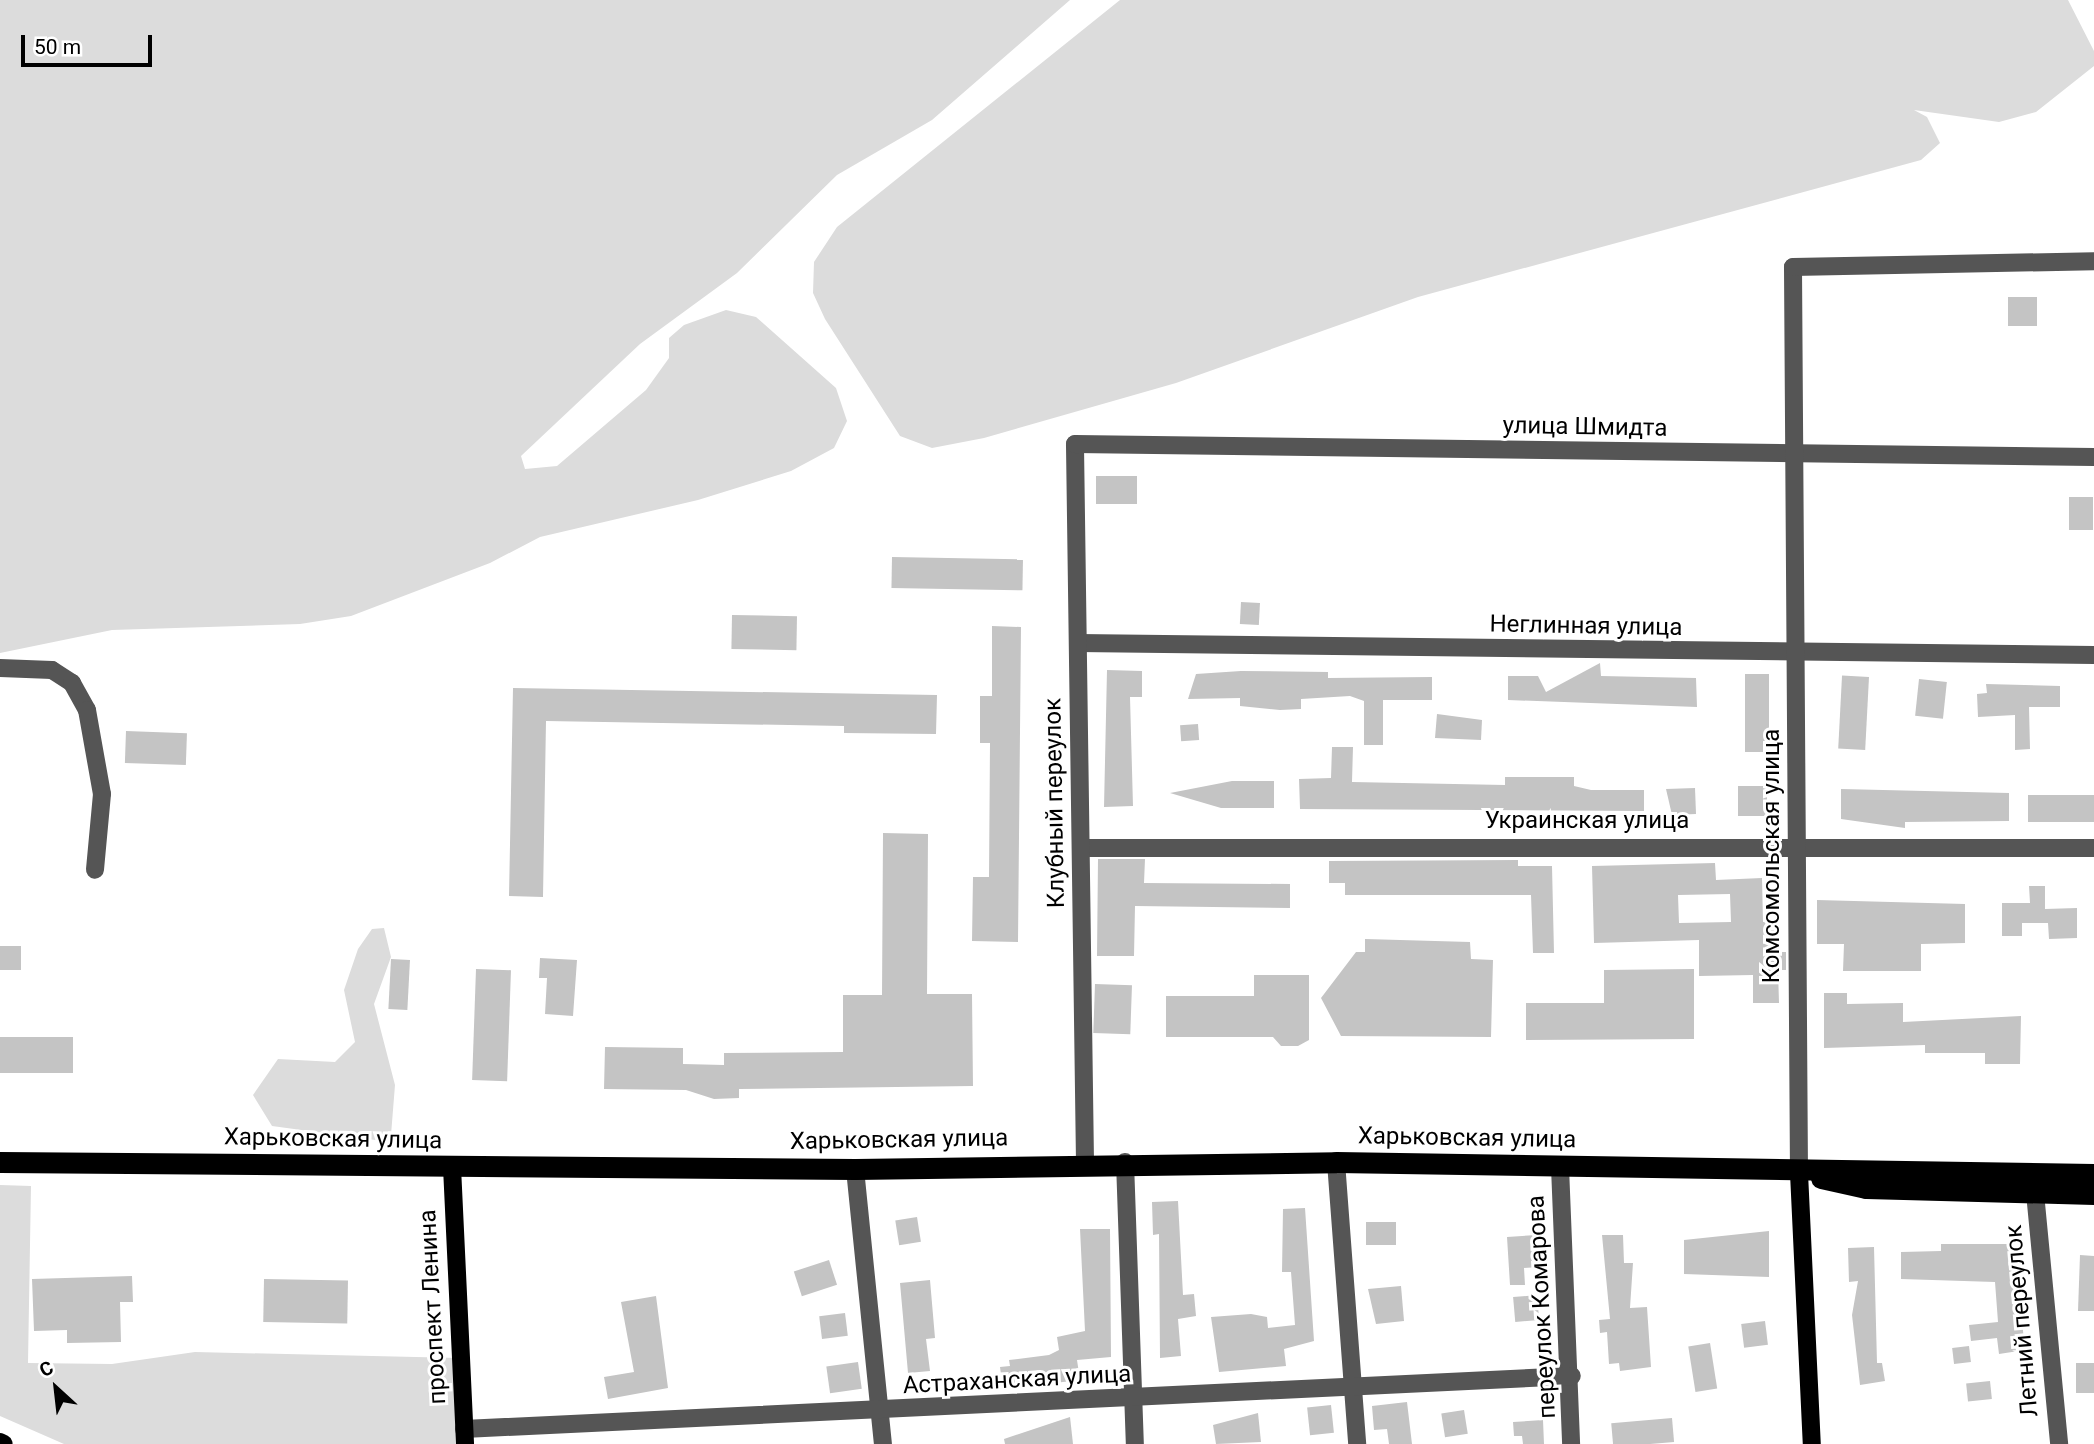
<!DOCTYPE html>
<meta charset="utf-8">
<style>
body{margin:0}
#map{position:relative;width:2094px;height:1444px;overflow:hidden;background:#fff;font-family:Roboto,sans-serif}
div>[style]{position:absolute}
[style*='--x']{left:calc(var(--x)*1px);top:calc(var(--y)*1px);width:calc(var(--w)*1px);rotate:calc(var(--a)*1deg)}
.green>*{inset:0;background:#dcdcdc}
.building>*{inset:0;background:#c4c4c4;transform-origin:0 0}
.minor>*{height:18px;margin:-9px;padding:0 9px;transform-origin:9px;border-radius:9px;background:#555}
.major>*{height:18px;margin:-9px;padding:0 9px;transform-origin:9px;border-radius:9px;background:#000}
.highway>*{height:21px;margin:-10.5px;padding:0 10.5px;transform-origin:10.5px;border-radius:10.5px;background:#000}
span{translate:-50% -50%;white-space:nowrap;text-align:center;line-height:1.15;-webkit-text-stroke:6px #fff;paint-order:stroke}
.street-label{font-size:24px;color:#000}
.north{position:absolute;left:21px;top:1353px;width:70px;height:70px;-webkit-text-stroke:5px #fff;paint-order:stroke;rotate:333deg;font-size:19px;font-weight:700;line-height:28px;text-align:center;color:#000}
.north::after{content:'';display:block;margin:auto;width:24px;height:32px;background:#000;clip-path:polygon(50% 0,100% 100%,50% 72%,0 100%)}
.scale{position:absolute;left:21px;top:35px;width:131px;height:32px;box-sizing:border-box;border:4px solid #000;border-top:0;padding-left:9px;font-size:21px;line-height:24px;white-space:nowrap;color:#000;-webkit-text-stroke:5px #fff;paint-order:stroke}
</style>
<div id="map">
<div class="green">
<div style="clip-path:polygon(0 0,1070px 0,932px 120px,837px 175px,737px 273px,640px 344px,521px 456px,525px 469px,557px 466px,646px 390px,669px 358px,669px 338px,684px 325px,726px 310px,756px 317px,836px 388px,847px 421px,834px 448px,791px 471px,698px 500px,540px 537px,490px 563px,351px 616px,300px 624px,112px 630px,0 653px)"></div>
<div style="clip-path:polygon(1120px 0,2068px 0,2094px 51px,2094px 66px,2036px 112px,1999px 122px,1914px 110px,1927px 117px,1940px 143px,1921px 160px,1418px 297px,1176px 383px,984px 438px,932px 448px,900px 436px,825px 319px,813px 293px,814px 262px,837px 227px)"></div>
<div style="clip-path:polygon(384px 928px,391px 957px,374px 1004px,395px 1085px,391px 1135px,375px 1140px,272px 1126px,253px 1095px,278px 1059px,335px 1062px,355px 1042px,344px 990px,358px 949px,372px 929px)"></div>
<div style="clip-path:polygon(0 1185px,31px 1186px,28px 1363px,112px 1364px,195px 1352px,459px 1358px,465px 1444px,64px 1444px,0 1416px)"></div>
</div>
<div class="building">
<div style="left:2037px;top:297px;width:29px;height:29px;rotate:90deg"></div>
<div style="left:1096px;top:476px;width:41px;height:28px"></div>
<div style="left:2069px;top:497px;width:24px;height:33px"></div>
<div style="left:892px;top:557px;width:131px;height:31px;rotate:1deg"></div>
<div style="left:1241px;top:602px;width:19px;height:22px;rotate:3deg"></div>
<div style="left:732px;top:615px;width:65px;height:34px;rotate:1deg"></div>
<div style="clip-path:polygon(992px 626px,1021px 627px,1018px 942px,972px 941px,973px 877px,989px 877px,990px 743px,980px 743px,980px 696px,992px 696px)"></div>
<div style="clip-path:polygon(1600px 663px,1601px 676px,1696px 678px,1697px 707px,1508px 700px,1508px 676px,1538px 676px,1546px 692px)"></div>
<div style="clip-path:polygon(1107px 670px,1142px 671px,1142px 697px,1130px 697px,1133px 806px,1104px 807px)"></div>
<div style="clip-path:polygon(1241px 671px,1328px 672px,1328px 678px,1432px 677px,1432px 700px,1383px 700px,1383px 745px,1364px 745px,1364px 701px,1350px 696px,1301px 699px,1301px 709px,1280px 710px,1240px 706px,1240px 698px,1188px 699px,1196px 674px)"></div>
<div style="left:1745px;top:674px;width:24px;height:78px"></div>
<div style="left:1869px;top:677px;width:73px;height:27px;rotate:93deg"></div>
<div style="left:1919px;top:679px;width:28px;height:37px;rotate:6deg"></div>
<div style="clip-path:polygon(1986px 684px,2060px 686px,2060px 707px,2029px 707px,2030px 749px,2015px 750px,2015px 715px,1978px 717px,1977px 694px,1987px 693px)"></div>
<div style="clip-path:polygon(513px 688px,937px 695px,936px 734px,844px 733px,844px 726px,546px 721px,543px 897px,509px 896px)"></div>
<div style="clip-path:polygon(1437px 714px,1482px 720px,1481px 740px,1435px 738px)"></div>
<div style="left:1198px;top:724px;width:16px;height:18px;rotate:86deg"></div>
<div style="left:126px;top:731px;width:61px;height:32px;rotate:2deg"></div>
<div style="clip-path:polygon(1332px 747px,1353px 747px,1352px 782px,1505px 785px,1505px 777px,1574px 777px,1574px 786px,1591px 790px,1644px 790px,1644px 811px,1300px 809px,1299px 779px,1331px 778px)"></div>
<div style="clip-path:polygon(1232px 781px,1274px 781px,1274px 808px,1221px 808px,1170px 793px)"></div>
<div style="left:1738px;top:786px;width:29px;height:30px"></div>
<div style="clip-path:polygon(1695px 788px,1696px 814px,1672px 815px,1666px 789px)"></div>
<div style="clip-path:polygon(1841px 789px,2009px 793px,2009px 821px,1905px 822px,1905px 828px,1841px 819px)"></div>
<div style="left:2028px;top:795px;width:66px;height:27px"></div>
<div style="clip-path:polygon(883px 833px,928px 834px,927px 994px,972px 994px,973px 1086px,739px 1089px,739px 1098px,714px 1099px,686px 1090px,604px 1089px,605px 1047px,683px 1048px,683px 1064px,724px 1065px,724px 1053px,843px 1052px,843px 995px,882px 995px)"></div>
<div style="clip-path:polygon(1098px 859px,1145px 859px,1144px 883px,1290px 884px,1290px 908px,1135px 906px,1134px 956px,1097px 956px)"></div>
<div style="clip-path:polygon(1518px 860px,1518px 866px,1552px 866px,1554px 953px,1533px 953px,1531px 895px,1345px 895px,1345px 883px,1329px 883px,1329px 861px)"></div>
<div style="clip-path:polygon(evenodd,1715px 863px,1716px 880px,1762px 878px,1763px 922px,1777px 921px,1778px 952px,1786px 952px,1786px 970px,1778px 970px,1779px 1003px,1753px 1003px,1753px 975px,1699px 976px,1699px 940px,1594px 943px,1592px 866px,1715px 863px,1730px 894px,1731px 922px,1679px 923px,1678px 895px,1730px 894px)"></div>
<div style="clip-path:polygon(2029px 886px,2045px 886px,2045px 909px,2077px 908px,2077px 938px,2049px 939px,2048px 923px,2022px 923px,2022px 936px,2002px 936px,2002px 903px,2030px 903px)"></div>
<div style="clip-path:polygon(1817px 900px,1965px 904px,1965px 943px,1921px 944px,1921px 971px,1843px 971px,1844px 944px,1817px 944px)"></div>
<div style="clip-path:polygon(1365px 939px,1470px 942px,1471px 959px,1493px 960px,1491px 1037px,1341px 1036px,1321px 998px,1356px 952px,1365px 952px)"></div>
<div style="left:0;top:946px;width:21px;height:24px"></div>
<div style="clip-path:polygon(540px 958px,577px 960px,573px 1016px,545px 1014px,547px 978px,539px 978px)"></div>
<div style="left:391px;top:959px;width:19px;height:50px;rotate:3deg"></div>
<div style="left:476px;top:969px;width:35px;height:111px;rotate:2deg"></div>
<div style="clip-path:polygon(1694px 969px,1694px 1039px,1526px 1040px,1526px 1003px,1604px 1003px,1604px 970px)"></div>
<div style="clip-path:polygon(1254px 975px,1309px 975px,1309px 1040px,1298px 1046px,1281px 1046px,1273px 1037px,1166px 1037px,1166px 996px,1254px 996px)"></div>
<div style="left:1095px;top:984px;width:37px;height:49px;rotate:2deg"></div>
<div style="clip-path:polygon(1824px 993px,1847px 993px,1847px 1004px,1903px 1003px,1903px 1022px,2021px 1016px,2020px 1064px,1985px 1064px,1985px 1053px,1925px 1053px,1925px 1045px,1824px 1048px)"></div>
<div style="left:73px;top:1037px;width:36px;height:73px;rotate:90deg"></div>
<div style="clip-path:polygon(1178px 1201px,1183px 1295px,1194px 1294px,1196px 1316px,1178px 1319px,1181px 1356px,1160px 1358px,1159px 1234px,1153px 1235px,1152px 1202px)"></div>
<div style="clip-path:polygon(1305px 1208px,1314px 1341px,1284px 1349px,1286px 1366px,1219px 1372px,1211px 1317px,1251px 1314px,1267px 1317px,1268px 1328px,1295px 1325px,1291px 1272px,1282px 1272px,1283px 1209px)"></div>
<div style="left:917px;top:1217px;width:25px;height:22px;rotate:81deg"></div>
<div style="left:1396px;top:1222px;width:23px;height:30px;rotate:90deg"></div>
<div style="clip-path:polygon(1080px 1229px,1110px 1229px,1111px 1357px,1077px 1360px,1080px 1380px,1003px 1389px,1000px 1367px,1010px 1366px,1009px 1360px,1049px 1355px,1059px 1350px,1057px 1337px,1085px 1331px)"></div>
<div style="clip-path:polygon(1769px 1231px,1769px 1277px,1684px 1274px,1684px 1240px)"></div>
<div style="clip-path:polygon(1537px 1235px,1539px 1267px,1524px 1268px,1525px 1285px,1510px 1285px,1507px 1237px)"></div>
<div style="clip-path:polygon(1602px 1235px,1623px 1235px,1624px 1263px,1633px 1263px,1630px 1308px,1647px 1307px,1651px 1367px,1620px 1371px,1619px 1363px,1609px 1364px,1607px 1332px,1600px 1333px,1599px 1320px,1610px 1319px)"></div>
<div style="clip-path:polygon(1941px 1244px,2014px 1244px,2025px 1350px,1999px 1354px,1997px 1338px,1971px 1341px,1969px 1325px,1998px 1322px,1995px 1282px,1901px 1279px,1901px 1252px,1941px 1251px)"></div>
<div style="clip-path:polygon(1874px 1247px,1877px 1363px,1882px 1363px,1885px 1381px,1860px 1385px,1852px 1315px,1858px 1281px,1849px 1282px,1848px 1248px)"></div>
<div style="clip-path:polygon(2080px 1255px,2094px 1256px,2094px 1311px,2078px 1311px)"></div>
<div style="left:829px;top:1260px;width:26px;height:37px;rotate:72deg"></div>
<div style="clip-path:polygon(132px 1276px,133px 1302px,120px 1302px,121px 1342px,67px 1343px,67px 1330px,34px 1331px,32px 1279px)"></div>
<div style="left:264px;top:1279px;width:84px;height:43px;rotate:1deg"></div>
<div style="clip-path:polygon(930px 1280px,935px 1338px,926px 1339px,930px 1371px,908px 1373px,900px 1283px)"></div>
<div style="clip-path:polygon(1401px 1286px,1404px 1321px,1376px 1324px,1368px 1289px)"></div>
<div style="left:1537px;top:1295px;width:25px;height:24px;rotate:85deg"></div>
<div style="clip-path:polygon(656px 1296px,668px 1388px,608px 1399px,604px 1377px,634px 1372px,621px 1302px)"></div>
<div style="left:845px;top:1313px;width:23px;height:26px;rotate:83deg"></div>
<div style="left:1765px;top:1321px;width:24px;height:24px;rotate:83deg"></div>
<div style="left:1710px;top:1343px;width:46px;height:22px;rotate:81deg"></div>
<div style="left:1969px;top:1346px;width:16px;height:17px;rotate:83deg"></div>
<div style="left:858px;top:1362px;width:27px;height:32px;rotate:82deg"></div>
<div style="left:2094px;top:1363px;width:30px;height:18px;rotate:90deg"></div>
<div style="left:1990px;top:1381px;width:18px;height:24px;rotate:84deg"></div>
<div style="clip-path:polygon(1407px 1402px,1412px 1444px,1389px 1444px,1387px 1429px,1374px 1430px,1372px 1406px)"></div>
<div style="left:1331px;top:1405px;width:28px;height:24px;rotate:84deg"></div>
<div style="left:1464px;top:1410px;width:24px;height:23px;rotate:81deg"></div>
<div style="clip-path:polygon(1258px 1413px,1261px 1442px,1216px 1444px,1213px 1425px)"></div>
<div style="clip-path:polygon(1070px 1417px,1073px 1444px,1005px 1444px,1004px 1439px)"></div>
<div style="left:1672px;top:1418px;width:24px;height:61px;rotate:85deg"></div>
<div style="clip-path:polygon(1543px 1420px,1544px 1444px,1523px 1444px,1522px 1436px,1514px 1436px,1513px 1422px)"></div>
</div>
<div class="minor">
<div style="--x:1078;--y:643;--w:1016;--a:0.68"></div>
<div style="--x:0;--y:668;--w:52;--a:2.2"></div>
<div style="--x:52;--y:670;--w:24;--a:33"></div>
<div style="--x:72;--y:683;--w:31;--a:61"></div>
<div style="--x:87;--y:710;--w:85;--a:79.9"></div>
<div style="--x:102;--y:794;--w:76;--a:95.3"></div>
<div style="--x:1081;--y:848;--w:1013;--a:0"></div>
<div style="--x:1085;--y:1162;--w:718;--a:-90.8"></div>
<div style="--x:1075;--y:444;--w:1019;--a:0.73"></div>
<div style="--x:1125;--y:1162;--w:282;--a:88"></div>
<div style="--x:1336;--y:1162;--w:283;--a:85.7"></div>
<div style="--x:1560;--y:1167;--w:277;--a:87.7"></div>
<div style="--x:855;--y:1169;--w:276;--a:84.2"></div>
<div style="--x:1799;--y:1173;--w:906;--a:-90.38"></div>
<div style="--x:1793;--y:267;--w:301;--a:-1.1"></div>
<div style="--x:2035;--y:1193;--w:252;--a:84.5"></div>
<div style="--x:464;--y:1429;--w:1109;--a:-2.74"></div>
</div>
<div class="major">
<div style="--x:452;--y:1167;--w:277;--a:87.3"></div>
<div style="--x:1799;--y:1173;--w:271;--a:87.3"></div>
<div style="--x:0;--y:1442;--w:4;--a:27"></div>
</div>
<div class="highway">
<div style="--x:0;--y:1162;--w:855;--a:0.47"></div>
<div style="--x:855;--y:1169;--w:481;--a:-0.8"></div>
<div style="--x:1336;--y:1162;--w:758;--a:0.91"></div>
<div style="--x:1821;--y:1178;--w:46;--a:12.5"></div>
<div style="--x:1866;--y:1188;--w:228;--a:1.5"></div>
</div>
<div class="street-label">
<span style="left:1585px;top:427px;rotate:1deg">улица Шмидта</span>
<span style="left:1586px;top:626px;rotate:1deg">Неглинная улица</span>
<span style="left:1055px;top:803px;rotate:-91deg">Клубный переулок</span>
<span style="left:1587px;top:821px">Украинская улица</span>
<span style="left:1772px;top:856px;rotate:-90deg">Комсомольская улица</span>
<span style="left:1467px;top:1138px;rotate:1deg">Харьковская улица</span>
<span style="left:333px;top:1139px;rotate:1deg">Харьковская улица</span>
<span style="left:899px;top:1140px;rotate:-1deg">Харьковская улица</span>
<span style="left:433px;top:1307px;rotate:-93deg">проспект Ленина</span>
<span style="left:1542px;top:1307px;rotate:-93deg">переулок Комарова</span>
<span style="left:2022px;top:1321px;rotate:-95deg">Летний переулок</span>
<span style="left:1017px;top:1380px;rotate:-3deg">Астраханская улица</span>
</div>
<div class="north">С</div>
<div class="scale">50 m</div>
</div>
